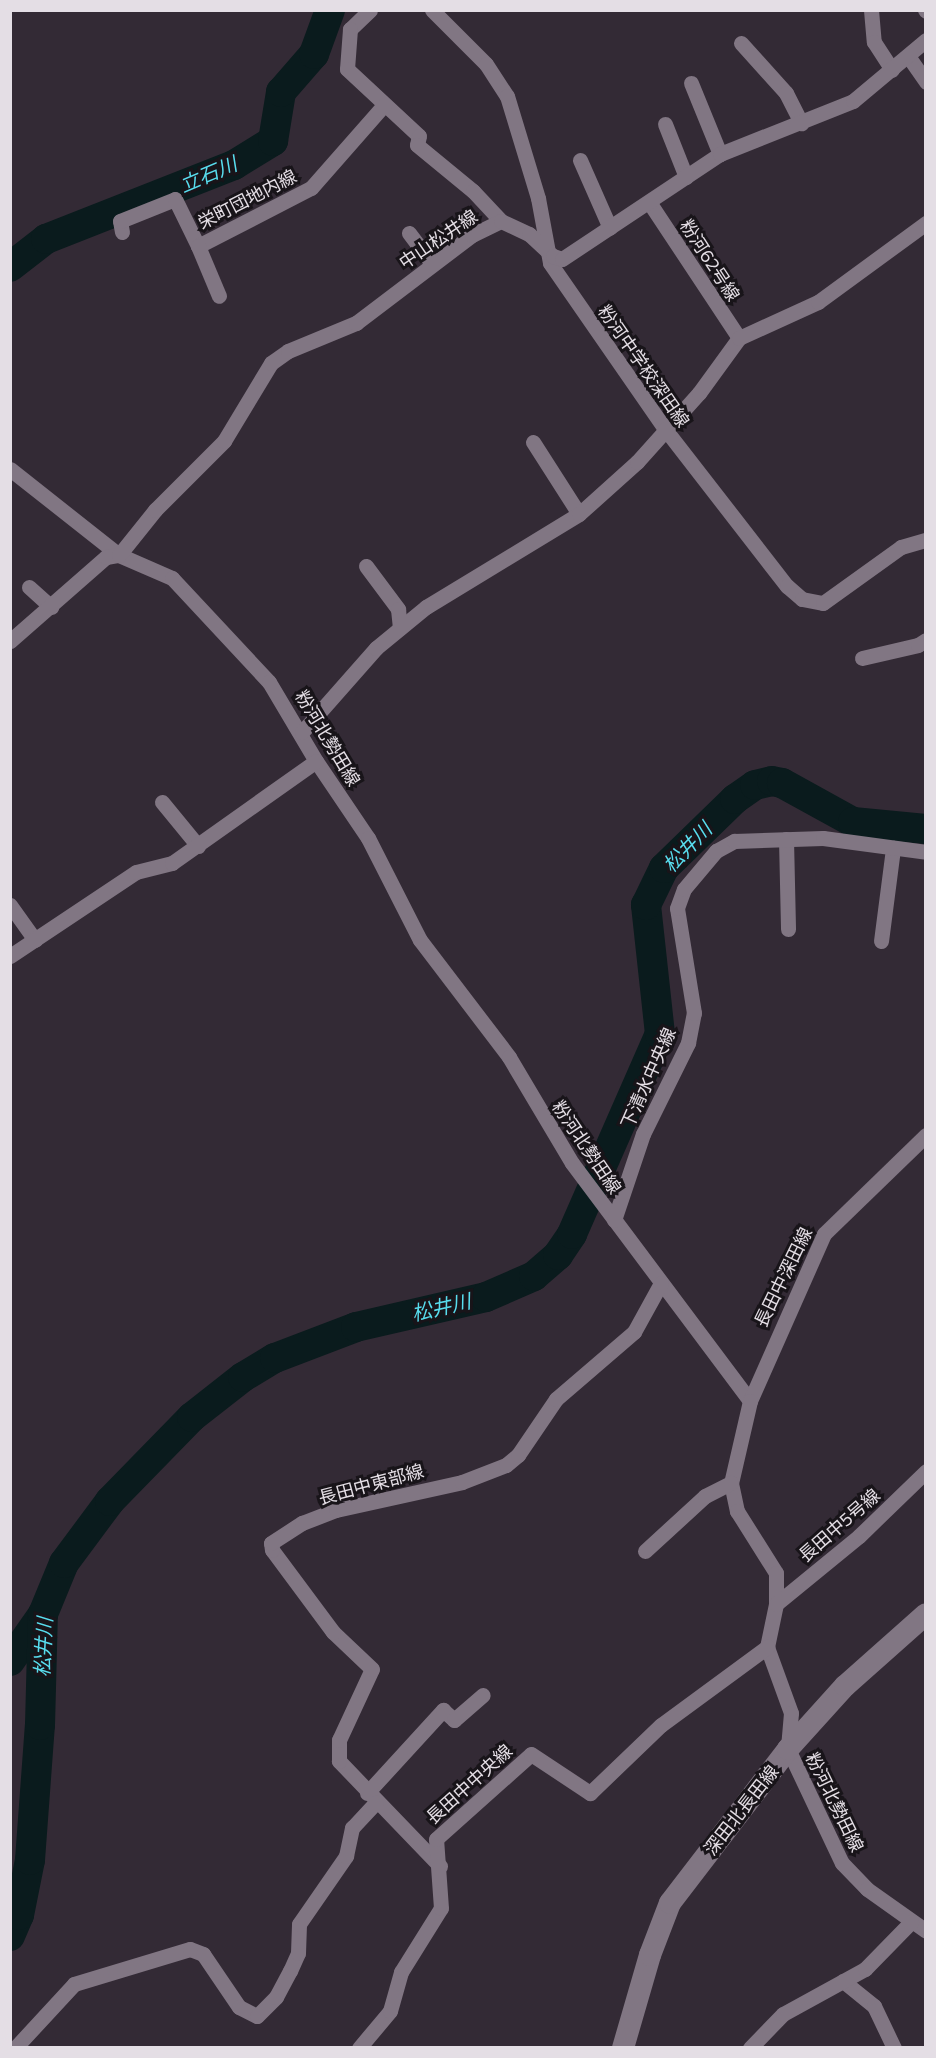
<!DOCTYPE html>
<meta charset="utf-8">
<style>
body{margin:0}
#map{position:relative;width:936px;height:2058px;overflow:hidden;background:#332a35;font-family:Commissioner,"Noto Sans JP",sans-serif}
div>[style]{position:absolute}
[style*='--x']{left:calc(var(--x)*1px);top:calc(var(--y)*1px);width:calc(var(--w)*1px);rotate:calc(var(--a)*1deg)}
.river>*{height:30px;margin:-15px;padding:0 15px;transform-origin:15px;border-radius:15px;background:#0a1b1d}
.street>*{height:15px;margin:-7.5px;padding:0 7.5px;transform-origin:7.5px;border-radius:7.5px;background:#817683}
.secondary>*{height:22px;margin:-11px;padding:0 11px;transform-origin:11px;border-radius:11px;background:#817683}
span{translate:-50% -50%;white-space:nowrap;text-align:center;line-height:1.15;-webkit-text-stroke:6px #181419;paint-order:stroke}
.street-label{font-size:18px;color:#e4dee5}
.water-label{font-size:20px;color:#58ddee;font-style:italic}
.frame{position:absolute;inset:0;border:12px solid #e4dee5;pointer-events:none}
</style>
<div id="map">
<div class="river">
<div style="--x:10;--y:267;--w:46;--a:-37.9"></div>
<div style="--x:46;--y:239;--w:202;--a:-21.5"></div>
<div style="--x:234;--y:165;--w:46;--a:-31.6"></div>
<div style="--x:273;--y:141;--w:50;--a:-80.7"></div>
<div style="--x:281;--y:92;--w:50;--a:-49"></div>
<div style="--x:314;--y:54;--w:47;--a:-70"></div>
<div style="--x:10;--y:1661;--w:57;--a:-54.9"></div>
<div style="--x:10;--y:1936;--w:23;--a:-67"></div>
<div style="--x:19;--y:1915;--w:56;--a:-78.7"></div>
<div style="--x:30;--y:1860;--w:135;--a:-85.8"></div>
<div style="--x:40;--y:1725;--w:111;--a:-88.5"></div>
<div style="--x:43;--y:1614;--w:55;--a:-67.6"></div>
<div style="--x:64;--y:1563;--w:77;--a:-53.4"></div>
<div style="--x:110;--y:1501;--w:117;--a:-45.7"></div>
<div style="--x:192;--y:1417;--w:65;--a:-38.1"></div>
<div style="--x:243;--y:1377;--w:37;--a:-31"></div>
<div style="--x:275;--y:1358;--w:87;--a:-20.9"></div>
<div style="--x:356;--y:1327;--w:133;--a:-13"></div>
<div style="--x:486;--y:1297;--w:52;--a:-23.6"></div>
<div style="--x:534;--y:1276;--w:32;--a:-41"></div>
<div style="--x:558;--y:1255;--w:25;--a:-56"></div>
<div style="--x:572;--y:1234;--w:219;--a:-66.3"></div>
<div style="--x:660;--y:1034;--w:130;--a:-96.2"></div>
<div style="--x:646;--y:905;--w:41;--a:-64.1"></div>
<div style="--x:664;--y:868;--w:99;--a:-44.2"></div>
<div style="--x:735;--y:799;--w:24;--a:-35"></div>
<div style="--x:755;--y:785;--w:17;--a:-13"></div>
<div style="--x:772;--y:781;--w:10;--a:11"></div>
<div style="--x:782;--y:783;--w:81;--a:28.8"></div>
<div style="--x:853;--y:822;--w:73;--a:5.5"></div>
</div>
<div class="street">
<div style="--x:370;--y:10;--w:28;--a:136"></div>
<div style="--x:350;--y:29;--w:40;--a:94.3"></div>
<div style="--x:347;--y:69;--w:98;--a:42.9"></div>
<div style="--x:419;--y:136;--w:9;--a:103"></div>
<div style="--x:417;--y:145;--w:72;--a:39.4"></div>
<div style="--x:473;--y:191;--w:41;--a:47"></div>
<div style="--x:432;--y:10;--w:76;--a:45"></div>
<div style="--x:486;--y:64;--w:38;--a:57"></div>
<div style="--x:507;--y:96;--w:107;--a:73.1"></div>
<div style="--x:538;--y:198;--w:66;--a:79.5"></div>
<div style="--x:550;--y:263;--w:202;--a:55.3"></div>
<div style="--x:665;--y:429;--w:199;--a:52.2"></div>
<div style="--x:787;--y:586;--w:20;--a:41"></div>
<div style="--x:802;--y:599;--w:21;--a:11"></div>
<div style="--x:823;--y:603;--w:96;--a:-35.7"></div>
<div style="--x:901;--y:547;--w:26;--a:-16"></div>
<div style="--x:871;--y:10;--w:32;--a:85"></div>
<div style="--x:874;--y:42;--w:33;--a:57"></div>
<div style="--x:925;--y:10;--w:1;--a:45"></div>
<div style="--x:741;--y:43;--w:67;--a:48"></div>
<div style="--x:786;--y:93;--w:34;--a:63"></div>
<div style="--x:908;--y:56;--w:32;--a:55"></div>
<div style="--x:691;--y:83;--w:77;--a:67.8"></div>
<div style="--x:665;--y:124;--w:57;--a:68.4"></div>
<div style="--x:580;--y:160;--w:74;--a:66.2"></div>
<div style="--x:649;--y:202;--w:163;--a:56.5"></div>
<div style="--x:122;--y:232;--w:11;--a:-100"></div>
<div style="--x:120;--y:221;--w:59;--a:-21.8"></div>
<div style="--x:175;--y:199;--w:52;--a:63.9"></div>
<div style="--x:198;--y:246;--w:127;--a:-27.2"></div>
<div style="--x:311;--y:188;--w:111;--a:-48.7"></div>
<div style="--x:409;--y:233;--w:39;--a:53"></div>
<div style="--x:198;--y:246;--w:54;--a:67.2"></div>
<div style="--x:533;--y:442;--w:85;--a:57.4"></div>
<div style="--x:10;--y:469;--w:139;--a:38.3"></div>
<div style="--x:119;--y:555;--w:58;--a:23.5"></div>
<div style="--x:172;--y:578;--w:142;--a:47"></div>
<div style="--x:269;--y:682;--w:92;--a:59.3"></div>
<div style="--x:316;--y:761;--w:93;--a:56"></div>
<div style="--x:368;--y:838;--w:114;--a:63"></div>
<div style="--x:420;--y:940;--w:147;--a:52.7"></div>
<div style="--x:509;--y:1057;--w:123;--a:59.3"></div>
<div style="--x:572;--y:1163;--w:297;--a:53.2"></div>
<div style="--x:366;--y:566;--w:54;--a:53.3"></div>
<div style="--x:398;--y:609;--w:19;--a:84"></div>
<div style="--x:29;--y:587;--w:30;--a:42"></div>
<div style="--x:10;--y:641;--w:128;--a:-41.2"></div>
<div style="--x:106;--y:557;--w:13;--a:-9"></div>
<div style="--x:119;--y:555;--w:58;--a:-51.3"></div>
<div style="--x:155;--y:510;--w:98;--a:-45"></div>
<div style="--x:224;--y:441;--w:91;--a:-58.9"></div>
<div style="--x:271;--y:363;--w:21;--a:-35"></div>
<div style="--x:288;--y:351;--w:74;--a:-22.4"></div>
<div style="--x:356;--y:323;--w:146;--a:-37.2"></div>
<div style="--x:472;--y:235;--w:32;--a:-26"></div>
<div style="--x:501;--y:221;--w:31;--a:25"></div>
<div style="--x:529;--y:234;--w:33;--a:43"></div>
<div style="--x:553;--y:256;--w:9;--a:18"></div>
<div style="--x:562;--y:259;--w:190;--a:-33.6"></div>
<div style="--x:720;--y:154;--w:143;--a:-21.7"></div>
<div style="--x:853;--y:101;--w:95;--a:-39.9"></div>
<div style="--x:862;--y:658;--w:57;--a:-13.1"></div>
<div style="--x:918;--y:645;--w:9;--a:-32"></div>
<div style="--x:302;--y:732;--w:112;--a:-48.6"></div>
<div style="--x:376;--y:648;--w:65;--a:-39.4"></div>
<div style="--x:426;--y:607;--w:179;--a:-31.3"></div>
<div style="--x:579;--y:514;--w:78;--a:-41.9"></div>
<div style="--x:637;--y:462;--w:93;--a:-48.1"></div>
<div style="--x:699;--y:393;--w:68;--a:-54"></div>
<div style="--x:739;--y:338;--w:87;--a:-24.5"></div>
<div style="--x:818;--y:302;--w:134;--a:-36.2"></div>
<div style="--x:162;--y:802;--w:57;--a:50.7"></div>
<div style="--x:786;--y:839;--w:90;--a:88.7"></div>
<div style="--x:10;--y:905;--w:43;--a:54.5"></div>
<div style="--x:881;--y:941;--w:94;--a:-82.6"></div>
<div style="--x:10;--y:956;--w:151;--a:-33.7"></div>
<div style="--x:136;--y:872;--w:37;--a:-14"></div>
<div style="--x:172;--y:863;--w:176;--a:-35.3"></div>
<div style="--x:926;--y:1135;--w:142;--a:135.9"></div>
<div style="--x:824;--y:1234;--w:183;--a:113.9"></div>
<div style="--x:750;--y:1401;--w:84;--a:103"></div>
<div style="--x:731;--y:1483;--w:29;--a:78"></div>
<div style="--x:737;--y:1511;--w:73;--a:57.8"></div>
<div style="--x:776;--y:1573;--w:31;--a:90"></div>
<div style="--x:776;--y:1604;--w:44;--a:101.8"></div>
<div style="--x:767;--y:1647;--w:70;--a:70"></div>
<div style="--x:791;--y:1713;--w:36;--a:95"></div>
<div style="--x:788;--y:1749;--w:126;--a:64.7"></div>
<div style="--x:842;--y:1863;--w:36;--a:46"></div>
<div style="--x:867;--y:1889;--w:72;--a:35.4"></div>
<div style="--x:614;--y:1220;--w:91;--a:-71.4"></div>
<div style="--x:643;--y:1134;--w:102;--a:-63.7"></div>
<div style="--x:688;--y:1043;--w:31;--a:-79"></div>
<div style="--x:694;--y:1013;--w:106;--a:-99.2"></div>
<div style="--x:677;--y:908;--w:20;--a:-70"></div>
<div style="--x:684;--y:889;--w:50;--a:-49.9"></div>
<div style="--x:716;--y:851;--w:21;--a:-29"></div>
<div style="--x:734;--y:841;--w:89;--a:-1.9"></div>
<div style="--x:823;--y:838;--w:104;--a:7.7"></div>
<div style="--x:645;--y:1551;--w:81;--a:-42.5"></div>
<div style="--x:705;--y:1496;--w:29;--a:-27"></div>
<div style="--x:776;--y:1604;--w:107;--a:-39.3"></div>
<div style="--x:859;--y:1536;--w:93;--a:-44.1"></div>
<div style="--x:367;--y:1793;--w:113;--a:-47.5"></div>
<div style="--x:443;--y:1710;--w:15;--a:42"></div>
<div style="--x:454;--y:1720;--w:38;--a:-41"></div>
<div style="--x:440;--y:1866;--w:146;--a:-133.9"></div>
<div style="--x:339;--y:1761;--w:21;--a:-90"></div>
<div style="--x:339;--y:1740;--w:78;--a:-65.1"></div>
<div style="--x:372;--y:1669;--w:54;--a:-136.5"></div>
<div style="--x:333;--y:1632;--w:102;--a:-126.6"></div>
<div style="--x:272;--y:1550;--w:7;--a:-98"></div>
<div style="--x:271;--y:1543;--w:37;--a:-33"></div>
<div style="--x:302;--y:1523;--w:36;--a:-21"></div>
<div style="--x:336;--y:1510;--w:129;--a:-12.5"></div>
<div style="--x:462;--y:1482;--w:47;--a:-21.1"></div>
<div style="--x:506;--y:1465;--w:16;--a:-40"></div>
<div style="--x:518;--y:1455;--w:68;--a:-55.8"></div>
<div style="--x:556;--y:1399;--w:103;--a:-40.7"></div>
<div style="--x:634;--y:1332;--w:56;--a:-61.1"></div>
<div style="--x:843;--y:1981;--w:40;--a:39"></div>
<div style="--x:874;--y:2006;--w:47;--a:64.5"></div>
<div style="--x:15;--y:2048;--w:87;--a:-47.3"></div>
<div style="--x:74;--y:1984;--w:121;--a:-16.8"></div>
<div style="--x:190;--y:1949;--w:14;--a:21"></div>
<div style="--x:203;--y:1954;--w:64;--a:55.8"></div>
<div style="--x:239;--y:2007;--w:20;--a:27"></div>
<div style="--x:257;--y:2016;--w:27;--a:-45"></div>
<div style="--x:276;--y:1997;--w:30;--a:-62"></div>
<div style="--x:290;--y:1971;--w:20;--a:-66"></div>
<div style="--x:298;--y:1953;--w:29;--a:-88"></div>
<div style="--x:299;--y:1924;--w:83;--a:-55.3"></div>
<div style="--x:346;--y:1856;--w:29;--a:-78"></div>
<div style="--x:352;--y:1828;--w:35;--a:-47"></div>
<div style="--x:359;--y:2048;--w:48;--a:-50"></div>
<div style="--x:390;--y:2011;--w:41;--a:-74.2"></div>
<div style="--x:401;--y:1972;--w:75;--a:-58"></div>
<div style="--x:441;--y:1908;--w:69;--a:-94.1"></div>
<div style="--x:436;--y:1839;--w:127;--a:-41.8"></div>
<div style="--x:531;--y:1754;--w:71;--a:33.5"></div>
<div style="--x:590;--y:1793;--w:98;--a:-43.8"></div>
<div style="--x:661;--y:1725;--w:132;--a:-36.3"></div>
<div style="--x:750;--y:2048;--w:47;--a:-45.9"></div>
<div style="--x:783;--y:2014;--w:94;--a:-28.8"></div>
<div style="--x:865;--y:1969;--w:66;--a:-45.6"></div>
</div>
<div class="secondary">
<div style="--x:623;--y:2048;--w:97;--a:-73.8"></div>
<div style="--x:650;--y:1955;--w:56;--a:-69"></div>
<div style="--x:670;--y:1903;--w:194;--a:-52.5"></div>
<div style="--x:788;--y:1749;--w:85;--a:-47.9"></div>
<div style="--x:845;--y:1686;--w:108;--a:-41.6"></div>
</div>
<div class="street-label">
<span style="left:247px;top:199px;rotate:-27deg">栄町団地内線</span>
<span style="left:438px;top:239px;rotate:-34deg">中山松井線</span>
<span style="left:710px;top:260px;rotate:57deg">粉河62号線</span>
<span style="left:644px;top:366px;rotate:55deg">粉河中学校深田線</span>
<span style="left:328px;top:738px;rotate:59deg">粉河北勢田線</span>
<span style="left:648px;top:1078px;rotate:-66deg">下清水中央線</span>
<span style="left:587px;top:1147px;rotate:56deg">粉河北勢田線</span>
<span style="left:783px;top:1277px;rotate:-64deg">長田中深田線</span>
<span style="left:371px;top:1484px;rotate:-15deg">長田中東部線</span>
<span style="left:839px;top:1525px;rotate:-41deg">長田中5号線</span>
<span style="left:469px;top:1784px;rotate:-42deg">長田中中央線</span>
<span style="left:835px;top:1802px;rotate:64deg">粉河北勢田線</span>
<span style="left:741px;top:1810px;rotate:-52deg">深田北長田線</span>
</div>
<div class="water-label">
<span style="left:208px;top:174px;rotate:-23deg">立石川</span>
<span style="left:687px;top:847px;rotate:-46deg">松井川</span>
<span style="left:441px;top:1307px;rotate:-13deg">松井川</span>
<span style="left:43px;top:1647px;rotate:-87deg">松井川</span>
</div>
<div class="frame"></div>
</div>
